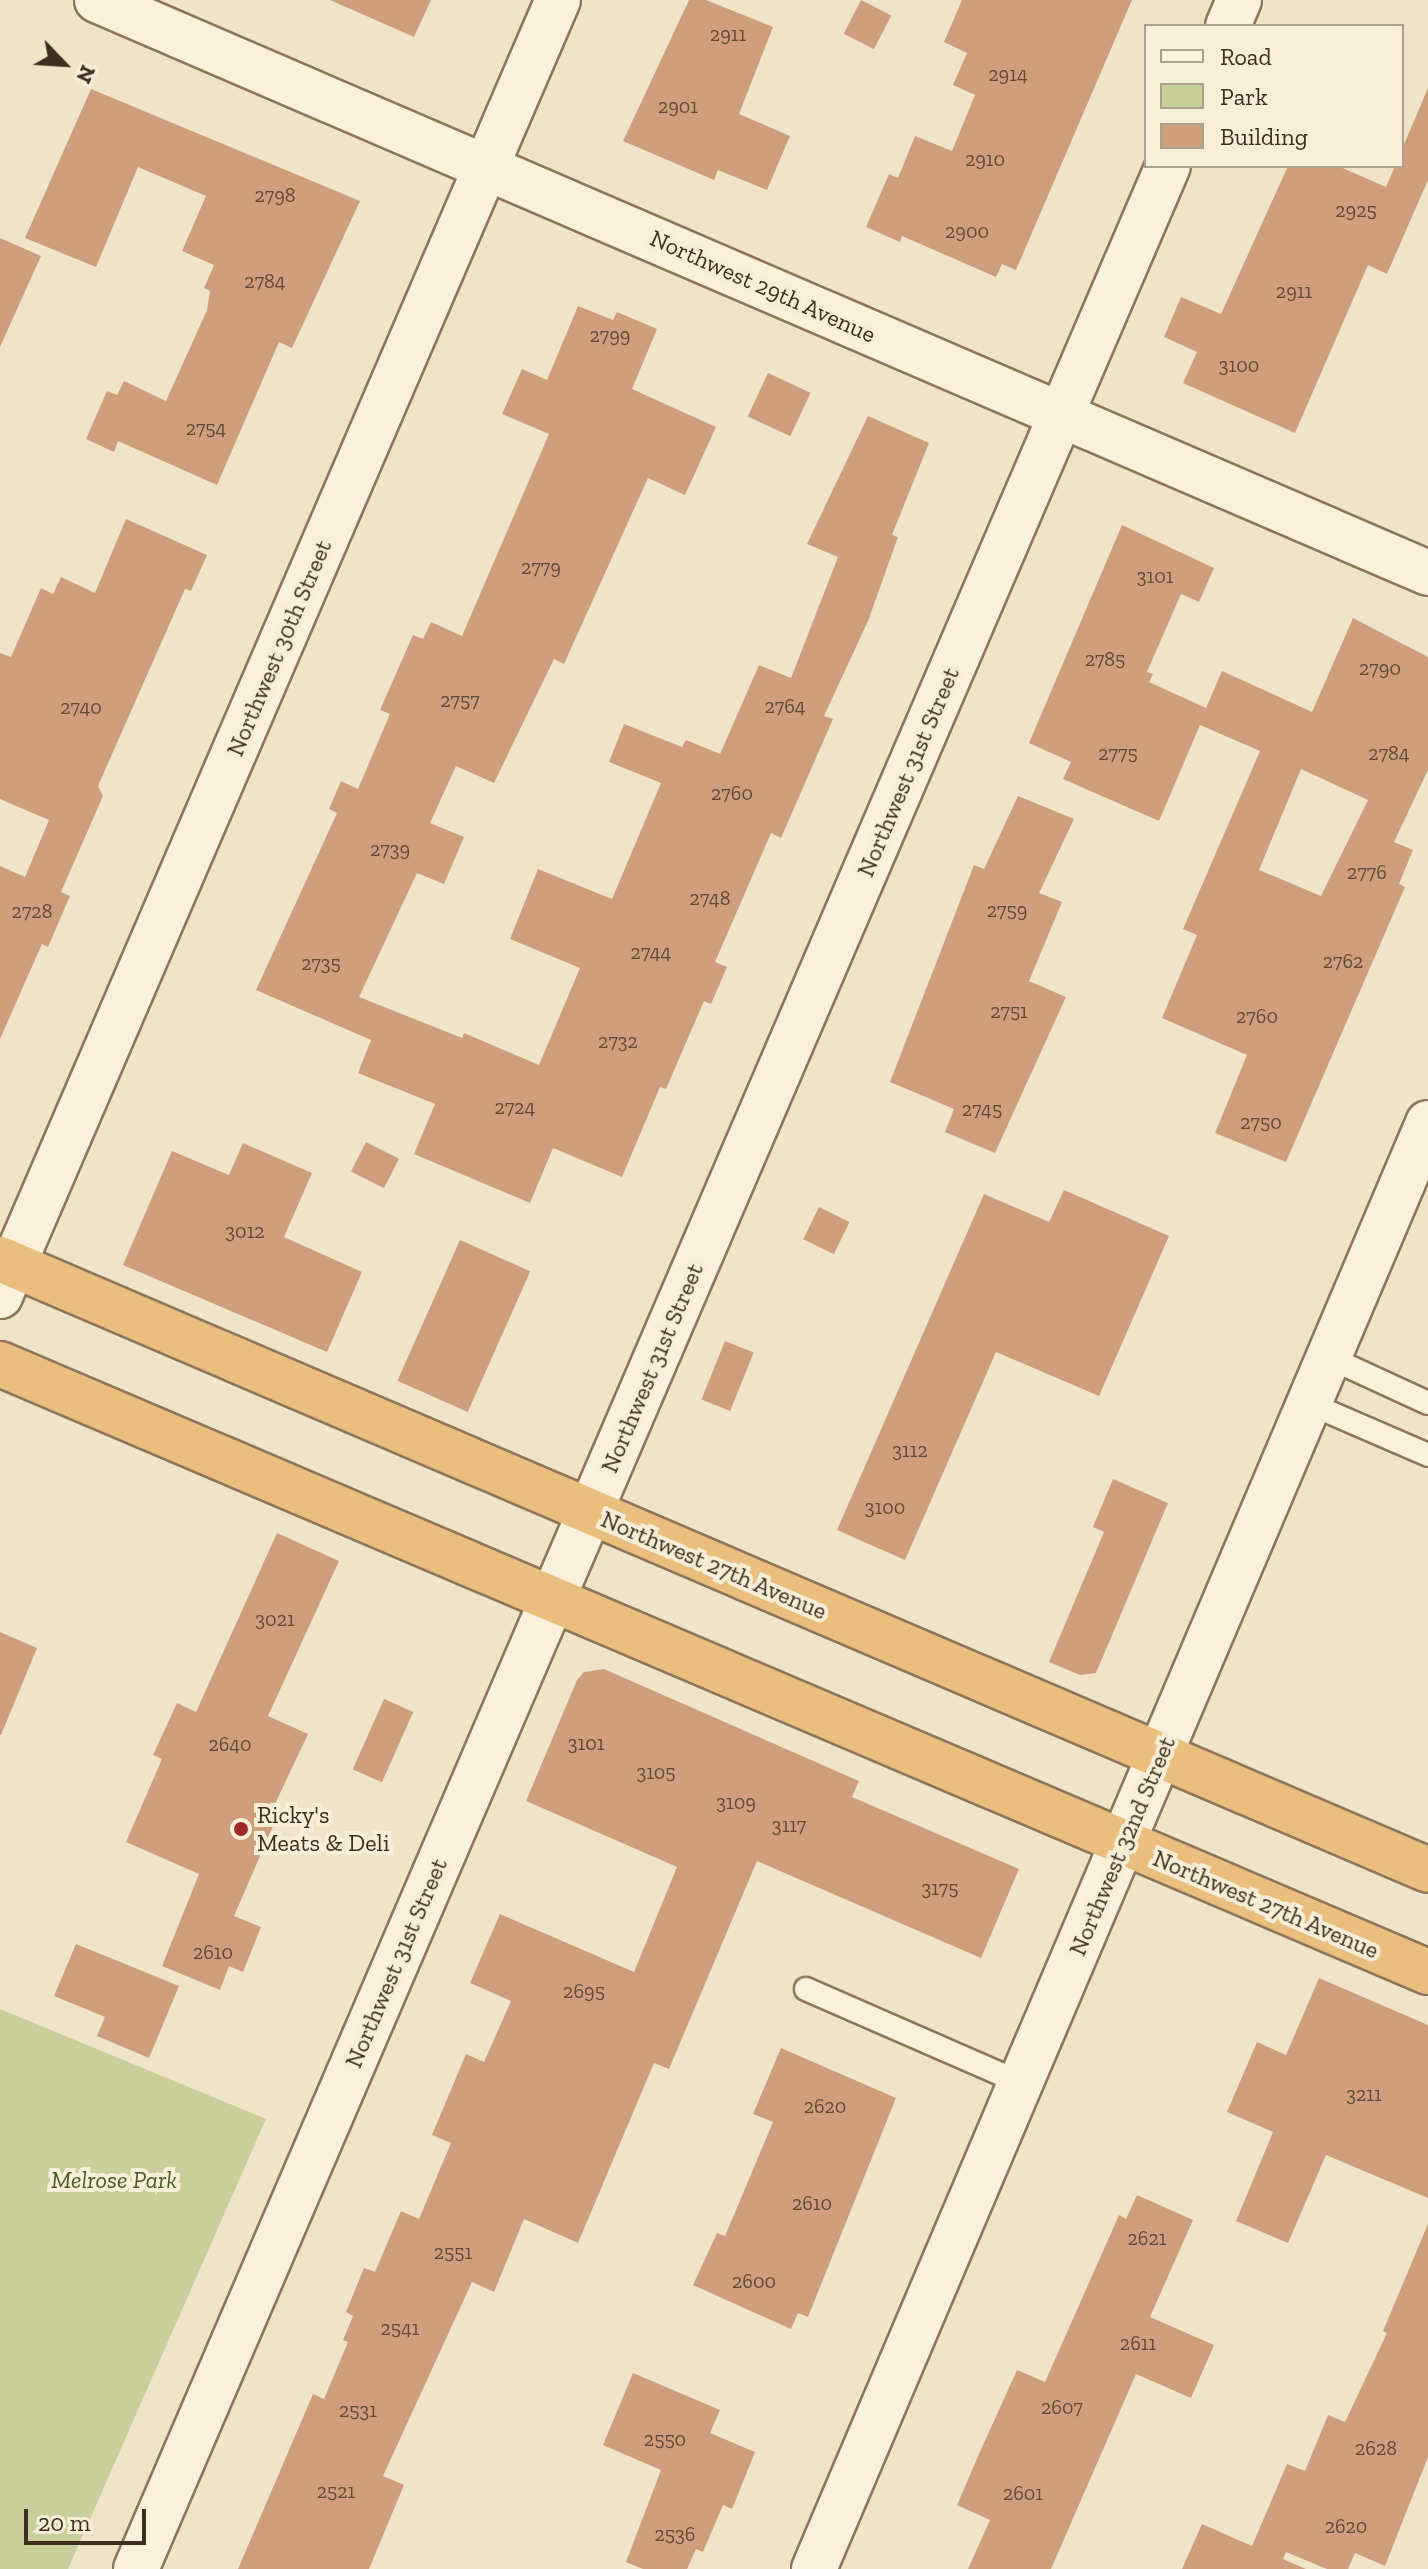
<!DOCTYPE html>
<style>
body{margin:0}
#map{position:relative;width:1428px;height:2569px;overflow:hidden;background:#f0e4c8;font-family:"Zilla Slab",serif}
div>[style]{position:absolute}
[style*='--x']{left:calc(var(--x)*1px);top:calc(var(--y)*1px);width:calc(var(--w)*1px);rotate:calc(var(--a)*1deg)}
.green>*{inset:0;background:#c9cf9b}
.building>*{inset:0;background:#cf9f7d;transform-origin:0 0}
.roads{filter:drop-shadow(2px 0 #8d765c) drop-shadow(-2px 0 #8d765c) drop-shadow(0 2px #8d765c) drop-shadow(0 -2px #8d765c)}
.service>*{height:22px;margin:-11px;padding:0 11px;transform-origin:11px;border-radius:11px;background:#faf1dc}
.minor>*{height:44px;margin:-22px;padding:0 22px;transform-origin:22px;border-radius:22px;background:#faf1dc}
.trunk>*{height:44px;margin:-22px;padding:0 22px;transform-origin:22px;border-radius:22px;background:#eabe7c}
.dots>*{width:22px;height:22px;translate:-50% -50%;box-sizing:border-box;border:4px solid #f7eed8;border-radius:50%}
span{translate:-50% -50%;white-space:nowrap;text-align:center;line-height:1.15;-webkit-text-stroke:8px #f7eed8;paint-order:stroke}
.number-label{font-size:20px;color:#624a37}
.number-label span{-webkit-text-stroke-width:0}
.street-label{font-size:24px;color:#3d2e20}
.poi-label{font-size:24px;color:#3d2e20}
.left{translate:0 -50%;text-align:left}
.park-label{font-size:24px;color:#4d5a26;font-style:italic}
.legend{position:absolute;left:1144px;top:24px;width:260px;height:144px;box-sizing:border-box;background:#f7eed8;border:2px solid #ada18e;margin:0;padding:10px 14px;list-style:none;font-size:24px;color:#3d2e20}
.legend li{display:flex;align-items:center;gap:16px;height:40px}
.legend b{width:40px;border:2px solid #ada18e}
.north{position:absolute;left:24px;top:24px;width:80px;height:80px;-webkit-text-stroke:6px #f7eed8;paint-order:stroke;rotate:115deg;font-size:22px;font-weight:700;line-height:32px;text-align:center;color:#3d2e20}
.north::after{content:'';display:block;margin:auto;width:28px;height:36px;background:#3d2e20;clip-path:polygon(50% 0,100% 100%,50% 72%,0 100%)}
.scale{position:absolute;left:24px;top:2509px;width:122px;height:36px;box-sizing:border-box;border:4px solid #3d2e20;border-top:0;padding-left:10px;font-size:24px;line-height:28px;white-space:nowrap;color:#3d2e20;-webkit-text-stroke:6px #f7eed8;paint-order:stroke}
</style>
<div id="map">
<div class="green">
<div style="clip-path:polygon(0 2009px,266px 2119px,68px 2569px,0 2569px)"></div>
</div>
<div class="building">
<div style="clip-path:polygon(330px 0,431px 0,414px 37px)"></div>
<div style="clip-path:polygon(689px 0,706px 0,773px 27px,739px 114px,790px 136px,767px 190px,718px 170px,714px 180px,623px 141px)"></div>
<div style="left:861px;top:0;width:34px;height:38px;rotate:27deg"></div>
<div style="clip-path:polygon(962px 0,1132px 0,1016px 270px,1002px 264px,996px 277px,902px 236px,900px 242px,866px 227px,889px 174px,898px 178px,915px 136px,952px 151px,975px 95px,953px 85px,967px 53px,944px 42px)"></div>
<div style="clip-path:polygon(1428px 88px,1428px 180px,1387px 274px,1368px 265px,1295px 433px,1183px 383px,1197px 352px,1164px 337px,1181px 297px,1221px 314px,1288px 166px,1338px 166px,1386px 187px,1395px 166px,1402px 166px,1402px 149px)"></div>
<div style="clip-path:polygon(91px 89px,360px 201px,292px 348px,279px 342px,217px 485px,118px 441px,114px 452px,86px 439px,107px 391px,117px 395px,124px 381px,166px 401px,207px 310px,210px 291px,204px 288px,214px 265px,182px 251px,206px 196px,138px 167px,96px 267px,25px 238px)"></div>
<div style="clip-path:polygon(0 238px,41px 256px,0 347px)"></div>
<div style="clip-path:polygon(578px 306px,613px 320px,617px 312px,657px 329px,632px 389px,716px 427px,685px 495px,648px 478px,564px 664px,554px 659px,494px 783px,456px 766px,430px 823px,464px 837px,444px 884px,417px 873px,359px 997px,462px 1038px,464px 1033px,539px 1065px,580px 968px,510px 939px,538px 869px,612px 899px,661px 783px,609px 762px,624px 724px,682px 747px,686px 740px,720px 754px,759px 665px,791px 678px,838px 557px,807px 544px,868px 416px,929px 443px,892px 535px,898px 537px,868px 621px,824px 716px,833px 719px,781px 838px,771px 833px,715px 962px,727px 967px,711px 1004px,704px 1001px,666px 1089px,660px 1087px,622px 1177px,553px 1148px,530px 1203px,414px 1154px,435px 1104px,358px 1073px,371px 1040px,256px 990px,337px 813px,329px 809px,341px 781px,358px 789px,390px 714px,380px 710px,413px 635px,423px 639px,431px 622px,462px 636px,549px 434px,502px 414px,522px 369px,547px 380px)"></div>
<div style="left:768px;top:373px;width:47px;height:48px;rotate:25deg"></div>
<div style="clip-path:polygon(126px 519px,207px 555px,191px 591px,185px 589px,98px 786px,103px 796px,61px 892px,70px 896px,48px 947px,42px 944px,0 1039px,0 866px,25px 877px,49px 820px,0 799px,0 653px,11px 657px,41px 588px,53px 594px,61px 577px,95px 593px)"></div>
<div style="clip-path:polygon(evenodd,1122px 525px,1214px 568px,1199px 602px,1181px 594px,1147px 672px,1153px 674px,1149px 682px,1206px 708px,1222px 671px,1312px 712px,1353px 618px,1428px 657px,1428px 770px,1394px 842px,1413px 850px,1399px 884px,1405px 887px,1286px 1162px,1215px 1133px,1247px 1055px,1162px 1018px,1197px 935px,1183px 929px,1260px 751px,1200px 725px,1159px 821px,1063px 779px,1071px 762px,1029px 743px,1122px 525px,1301px 769px,1368px 800px,1321px 896px,1259px 870px,1301px 769px)"></div>
<div style="clip-path:polygon(1018px 796px,1074px 819px,1039px 893px,1062px 902px,1029px 981px,1066px 997px,995px 1153px,945px 1132px,954px 1109px,890px 1082px,974px 865px,984px 869px)"></div>
<div style="left:366px;top:1142px;width:37px;height:33px;rotate:27deg"></div>
<div style="clip-path:polygon(243px 1143px,312px 1173px,284px 1237px,362px 1272px,327px 1352px,123px 1265px,172px 1151px,229px 1175px)"></div>
<div style="clip-path:polygon(1064px 1190px,1169px 1236px,1099px 1396px,996px 1352px,905px 1560px,837px 1530px,984px 1194px,1049px 1222px)"></div>
<div style="left:819px;top:1207px;width:34px;height:36px;rotate:26deg"></div>
<div style="left:460px;top:1240px;width:77px;height:154px;rotate:24deg"></div>
<div style="left:725px;top:1341px;width:31px;height:63px;rotate:22deg"></div>
<div style="clip-path:polygon(1113px 1479px,1168px 1503px,1096px 1673px,1080px 1675px,1049px 1662px,1104px 1532px,1093px 1527px)"></div>
<div style="clip-path:polygon(277px 1533px,339px 1561px,268px 1716px,308px 1734px,267px 1821px,274px 1824px,234px 1916px,261px 1927px,243px 1972px,229px 1966px,220px 1990px,162px 1966px,199px 1874px,126px 1842px,162px 1759px,153px 1755px,177px 1703px,196px 1712px)"></div>
<div style="clip-path:polygon(0 1632px,37px 1648px,1px 1735px,0 1735px)"></div>
<div style="clip-path:polygon(604px 1669px,859px 1781px,852px 1797px,1019px 1869px,981px 1958px,757px 1861px,669px 2069px,654px 2063px,578px 2243px,524px 2219px,494px 2292px,472px 2282px,383px 2476px,404px 2485px,369px 2569px,238px 2569px,313px 2394px,324px 2399px,348px 2342px,343px 2340px,353px 2316px,346px 2312px,364px 2268px,375px 2272px,401px 2211px,419px 2219px,451px 2143px,432px 2135px,466px 2054px,484px 2062px,511px 2001px,470px 1983px,500px 1914px,634px 1972px,677px 1867px,526px 1801px,577px 1680px,584px 1672px)"></div>
<div style="left:384px;top:1699px;width:32px;height:77px;rotate:24deg"></div>
<div style="clip-path:polygon(76px 1944px,179px 1986px,149px 2058px,97px 2036px,105px 2017px,54px 1996px)"></div>
<div style="clip-path:polygon(1319px 1978px,1428px 2025px,1428px 2198px,1326px 2155px,1288px 2243px,1236px 2221px,1273px 2132px,1227px 2112px,1257px 2042px,1286px 2055px)"></div>
<div style="clip-path:polygon(781px 2048px,896px 2098px,808px 2317px,798px 2313px,791px 2329px,693px 2285px,717px 2233px,725px 2236px,773px 2122px,753px 2114px)"></div>
<div style="clip-path:polygon(1137px 2195px,1193px 2220px,1150px 2317px,1214px 2345px,1191px 2398px,1136px 2374px,1051px 2569px,968px 2569px,990px 2520px,957px 2505px,979px 2454px,1017px 2370px,1045px 2382px,1119px 2215px,1126px 2219px)"></div>
<div style="clip-path:polygon(1428px 2224px,1428px 2457px,1385px 2566px,1355px 2553px,1348px 2569px,1327px 2569px,1286px 2552px,1283px 2559px,1306px 2569px,1182px 2569px,1202px 2524px,1252px 2546px,1287px 2464px,1305px 2471px,1328px 2415px,1345px 2422px,1387px 2333px,1383px 2331px)"></div>
<div style="clip-path:polygon(633px 2373px,720px 2410px,710px 2433px,755px 2452px,732px 2509px,723px 2505px,703px 2552px,696px 2549px,687px 2569px,643px 2569px,626px 2562px,661px 2470px,603px 2445px)"></div>
</div>
<div class="roads">
<div class="service">
<div style="--x:1328;--y:1357;--w:110;--a:24.7"></div>
<div style="--x:1308;--y:1403;--w:131;--a:23.4"></div>
<div style="--x:806;--y:1989;--w:237;--a:23.6"></div>
</div>
<div class="minor">
<div style="--x:97;--y:0;--w:1449;--a:23.29"></div>
<div style="--x:1228;--y:26;--w:28;--a:-67"></div>
<div style="--x:0;--y:1296;--w:1411;--a:-66.71"></div>
<div style="--x:136;--y:2569;--w:2615;--a:-66.76"></div>
<div style="--x:814;--y:2569;--w:1571;--a:-66.99"></div>
</div>
<div class="trunk">
<div style="--x:0;--y:1259;--w:1553;--a:23.16"></div>
<div style="--x:0;--y:1364;--w:1552;--a:23.06"></div>
</div>
</div>
<div class="dots">
<div style="left:241px;top:1829px;background:#9e2a2b"></div>
</div>
<div class="number-label">
<span style="left:728px;top:34px">2911</span>
<span style="left:1008px;top:74px">2914</span>
<span style="left:678px;top:106px">2901</span>
<span style="left:985px;top:159px">2910</span>
<span style="left:275px;top:195px">2798</span>
<span style="left:1356px;top:210px">2925</span>
<span style="left:967px;top:231px">2900</span>
<span style="left:265px;top:281px">2784</span>
<span style="left:1294px;top:291px">2911</span>
<span style="left:610px;top:335px">2799</span>
<span style="left:1239px;top:365px">3100</span>
<span style="left:206px;top:428px">2754</span>
<span style="left:541px;top:567px">2779</span>
<span style="left:1155px;top:576px">3101</span>
<span style="left:1105px;top:659px">2785</span>
<span style="left:1380px;top:668px">2790</span>
<span style="left:460px;top:700px">2757</span>
<span style="left:785px;top:706px">2764</span>
<span style="left:81px;top:707px">2740</span>
<span style="left:1118px;top:753px">2775</span>
<span style="left:1389px;top:753px">2784</span>
<span style="left:732px;top:793px">2760</span>
<span style="left:390px;top:849px">2739</span>
<span style="left:1367px;top:872px">2776</span>
<span style="left:710px;top:898px">2748</span>
<span style="left:1007px;top:910px">2759</span>
<span style="left:32px;top:911px">2728</span>
<span style="left:651px;top:952px">2744</span>
<span style="left:1343px;top:961px">2762</span>
<span style="left:321px;top:963px">2735</span>
<span style="left:1009px;top:1011px">2751</span>
<span style="left:1257px;top:1016px">2760</span>
<span style="left:618px;top:1041px">2732</span>
<span style="left:515px;top:1107px">2724</span>
<span style="left:982px;top:1109px">2745</span>
<span style="left:1261px;top:1122px">2750</span>
<span style="left:245px;top:1231px">3012</span>
<span style="left:910px;top:1450px">3112</span>
<span style="left:885px;top:1507px">3100</span>
<span style="left:275px;top:1619px">3021</span>
<span style="left:586px;top:1743px">3101</span>
<span style="left:230px;top:1744px">2640</span>
<span style="left:656px;top:1772px">3105</span>
<span style="left:736px;top:1802px">3109</span>
<span style="left:789px;top:1825px">3117</span>
<span style="left:940px;top:1888px">3175</span>
<span style="left:213px;top:1952px">2610</span>
<span style="left:584px;top:1991px">2695</span>
<span style="left:1364px;top:2094px">3211</span>
<span style="left:825px;top:2106px">2620</span>
<span style="left:812px;top:2203px">2610</span>
<span style="left:1147px;top:2238px">2621</span>
<span style="left:453px;top:2252px">2551</span>
<span style="left:754px;top:2281px">2600</span>
<span style="left:400px;top:2328px">2541</span>
<span style="left:1138px;top:2343px">2611</span>
<span style="left:1062px;top:2407px">2607</span>
<span style="left:358px;top:2410px">2531</span>
<span style="left:665px;top:2439px">2550</span>
<span style="left:1376px;top:2448px">2628</span>
<span style="left:336px;top:2491px">2521</span>
<span style="left:1023px;top:2493px">2601</span>
<span style="left:1346px;top:2526px">2620</span>
<span style="left:675px;top:2534px">2536</span>
</div>
<div class="street-label">
<span style="left:763px;top:286px;rotate:24deg">Northwest 29th Avenue</span>
<span style="left:279px;top:648px;rotate:-67deg">Northwest 30th Street</span>
<span style="left:908px;top:772px;rotate:-67deg">Northwest 31st Street</span>
<span style="left:652px;top:1368px;rotate:-67deg">Northwest 31st Street</span>
<span style="left:714px;top:1565px;rotate:23deg">Northwest 27th Avenue</span>
<span style="left:1122px;top:1846px;rotate:-67deg">Northwest 32nd Street</span>
<span style="left:1266px;top:1904px;rotate:23deg">Northwest 27th Avenue</span>
<span style="left:396px;top:1963px;rotate:-67deg">Northwest 31st Street</span>
</div>
<div class="poi-label">
<span class="left" style="left:257px;top:1829px">Ricky's<br>Meats &amp; Deli</span>
</div>
<div class="park-label">
<span style="left:114px;top:2180px">Melrose Park</span>
</div>
<ul class="legend">
<li><b style="height:10px;background:#faf1dc"></b>Road</li>
<li><b style="height:22px;background:#c9cf9b"></b>Park</li>
<li><b style="height:22px;background:#cf9f7d"></b>Building</li>
</ul>
<div class="north">N</div>
<div class="scale">20 m</div>
</div>
